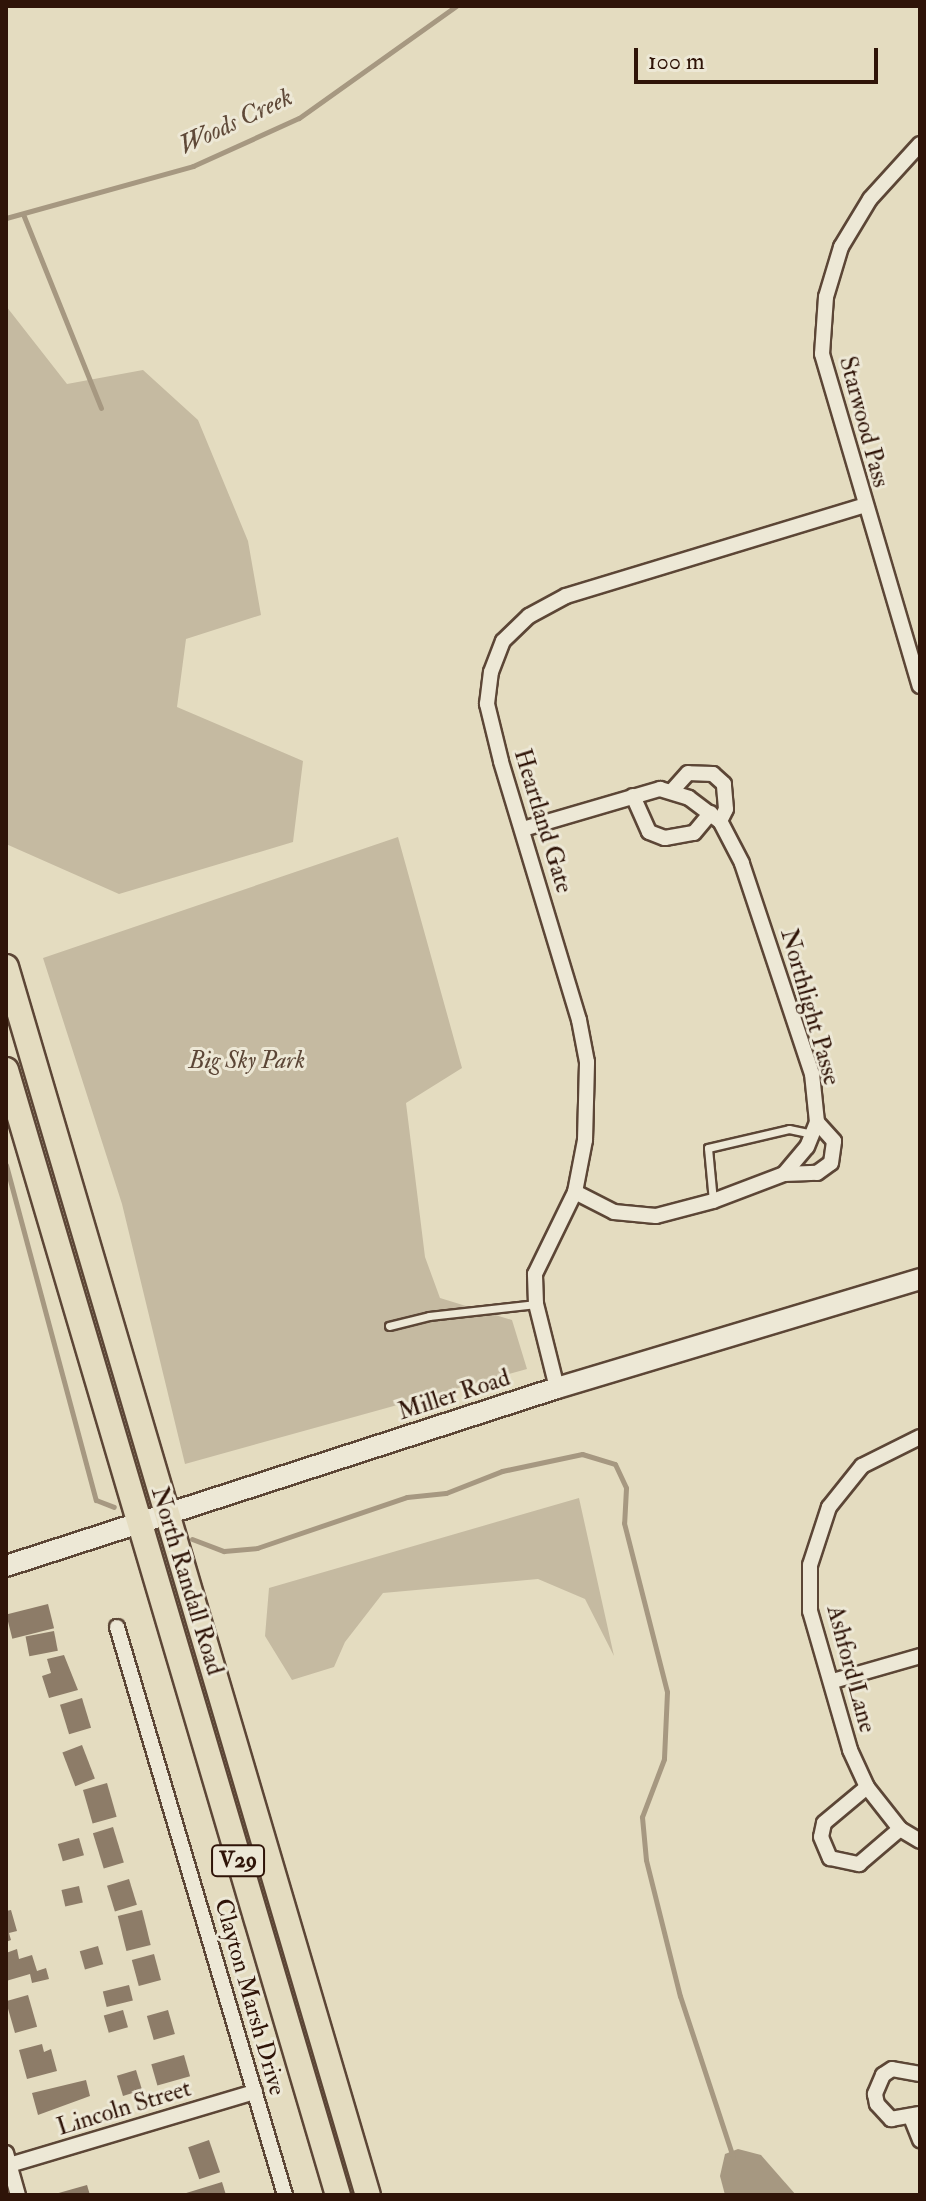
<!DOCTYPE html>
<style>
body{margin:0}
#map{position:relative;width:926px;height:2201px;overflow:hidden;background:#e4dcc0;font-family:"IM FELL Double Pica",serif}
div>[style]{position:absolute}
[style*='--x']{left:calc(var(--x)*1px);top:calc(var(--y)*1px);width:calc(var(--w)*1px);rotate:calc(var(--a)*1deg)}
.green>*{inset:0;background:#c5baa1}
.water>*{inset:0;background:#a69881}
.stream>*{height:5px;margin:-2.5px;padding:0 2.5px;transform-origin:2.5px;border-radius:2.5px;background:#a69881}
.building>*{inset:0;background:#8d7c68;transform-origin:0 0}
.roads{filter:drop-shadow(2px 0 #5c4636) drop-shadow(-2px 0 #5c4636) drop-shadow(0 2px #5c4636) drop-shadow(0 -2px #5c4636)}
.lane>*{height:7px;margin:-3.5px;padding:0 3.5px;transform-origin:3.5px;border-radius:3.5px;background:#ede8d6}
.street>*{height:14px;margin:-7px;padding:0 7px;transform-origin:7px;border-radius:7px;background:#ede8d6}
.secondary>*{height:20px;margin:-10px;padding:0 10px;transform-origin:10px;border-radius:10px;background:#ede8d6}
.primary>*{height:24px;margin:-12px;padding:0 12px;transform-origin:12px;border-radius:12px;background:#e4dcc0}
span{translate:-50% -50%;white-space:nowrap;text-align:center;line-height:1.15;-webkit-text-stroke:6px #ede8d6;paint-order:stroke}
.shield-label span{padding:2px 6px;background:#ede8d6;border:2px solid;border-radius:6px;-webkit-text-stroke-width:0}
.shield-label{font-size:22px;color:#2f1408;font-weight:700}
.street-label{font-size:24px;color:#2f1408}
.park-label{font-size:24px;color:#5c4636;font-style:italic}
.water-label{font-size:26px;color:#5f4938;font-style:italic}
.frame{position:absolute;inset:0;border:8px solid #2f1408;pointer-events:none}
.scale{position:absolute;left:634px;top:48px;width:244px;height:36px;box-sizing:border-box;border:4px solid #2f1408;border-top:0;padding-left:10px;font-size:24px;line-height:28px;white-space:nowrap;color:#2f1408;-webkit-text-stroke:6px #ede8d6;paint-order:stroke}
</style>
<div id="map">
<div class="green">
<div style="clip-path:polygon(6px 306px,67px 384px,143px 370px,198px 420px,248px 541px,261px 615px,186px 639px,177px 707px,303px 761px,293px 842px,119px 894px,6px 844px)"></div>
<div style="clip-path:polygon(398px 837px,462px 1068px,406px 1103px,425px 1257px,440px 1298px,512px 1320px,527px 1369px,185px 1464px,122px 1204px,43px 958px)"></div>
<div style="clip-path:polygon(579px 1498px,614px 1656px,585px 1599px,538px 1579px,383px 1593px,345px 1642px,334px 1667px,292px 1680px,265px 1636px,269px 1588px)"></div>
</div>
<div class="water">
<div style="clip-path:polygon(738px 2149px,761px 2155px,796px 2195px,725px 2195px,720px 2176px,725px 2154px)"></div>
</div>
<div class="stream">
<div style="--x:23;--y:214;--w:209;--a:68.1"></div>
<div style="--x:6;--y:218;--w:194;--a:-15.5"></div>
<div style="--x:193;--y:166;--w:116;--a:-24.4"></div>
<div style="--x:299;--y:118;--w:193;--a:-35.5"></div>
<div style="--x:6;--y:1165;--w:347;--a:75"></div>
<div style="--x:96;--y:1500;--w:19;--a:21"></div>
<div style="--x:192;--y:1539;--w:34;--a:21"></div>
<div style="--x:224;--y:1551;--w:33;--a:-5"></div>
<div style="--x:257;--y:1548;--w:158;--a:-18.8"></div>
<div style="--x:407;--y:1497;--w:39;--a:-6"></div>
<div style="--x:446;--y:1493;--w:60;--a:-21.4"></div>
<div style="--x:502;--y:1471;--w:82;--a:-12"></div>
<div style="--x:582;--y:1454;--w:34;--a:17"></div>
<div style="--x:615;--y:1464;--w:26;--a:65"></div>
<div style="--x:626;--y:1488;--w:35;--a:93"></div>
<div style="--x:624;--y:1523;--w:174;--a:75.7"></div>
<div style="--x:667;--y:1692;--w:67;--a:92.6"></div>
<div style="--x:664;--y:1759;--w:62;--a:110.8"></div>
<div style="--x:642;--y:1817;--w:43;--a:84.7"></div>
<div style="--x:646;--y:1860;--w:140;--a:76"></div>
<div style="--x:680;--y:1996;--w:169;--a:71.8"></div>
</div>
<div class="building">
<div style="left:48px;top:1604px;width:25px;height:43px;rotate:76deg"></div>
<div style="left:54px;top:1631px;width:20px;height:29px;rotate:79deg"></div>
<div style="clip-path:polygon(64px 1655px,78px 1690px,49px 1698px,42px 1676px,51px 1673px,47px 1659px)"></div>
<div style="left:82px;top:1698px;width:31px;height:23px;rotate:73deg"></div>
<div style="left:82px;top:1745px;width:36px;height:21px;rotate:69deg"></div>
<div style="left:107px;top:1783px;width:35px;height:25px;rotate:74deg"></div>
<div style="left:113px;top:1827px;width:37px;height:21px;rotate:73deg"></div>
<div style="left:79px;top:1838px;width:18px;height:22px;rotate:74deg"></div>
<div style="left:129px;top:1879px;width:27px;height:23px;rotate:73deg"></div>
<div style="left:79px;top:1886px;width:17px;height:18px;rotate:77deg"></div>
<div style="clip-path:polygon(11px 1910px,17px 1931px,9px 1933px,11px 1940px,6px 1942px,6px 1911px)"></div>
<div style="left:142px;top:1910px;width:36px;height:25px;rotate:76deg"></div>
<div style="left:98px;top:1946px;width:19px;height:19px;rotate:74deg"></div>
<div style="clip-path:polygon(17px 1949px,19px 1959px,32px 1955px,37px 1971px,46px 1968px,49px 1979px,32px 1983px,30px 1974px,6px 1981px,6px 1953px)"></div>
<div style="left:154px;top:1954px;width:27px;height:23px;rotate:75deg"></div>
<div style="left:129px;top:1985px;width:16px;height:27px;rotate:76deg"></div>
<div style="left:28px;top:1995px;width:33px;height:23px;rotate:74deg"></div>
<div style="left:123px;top:2010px;width:18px;height:20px;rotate:74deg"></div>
<div style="left:168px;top:2010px;width:25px;height:22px;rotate:74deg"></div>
<div style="clip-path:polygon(42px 2044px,44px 2052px,51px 2049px,57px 2071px,27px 2079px,19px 2050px)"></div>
<div style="left:184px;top:2055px;width:22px;height:34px;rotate:74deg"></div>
<div style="left:136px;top:2070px;width:21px;height:20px;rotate:73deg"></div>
<div style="clip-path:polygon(86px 2080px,90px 2096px,38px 2115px,32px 2093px)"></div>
<div style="left:209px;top:2140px;width:34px;height:22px;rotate:71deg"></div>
<div style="clip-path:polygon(222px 2182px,226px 2195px,183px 2195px,183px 2194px)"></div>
<div style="clip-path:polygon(87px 2185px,90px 2195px,55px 2195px,55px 2194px)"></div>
</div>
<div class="roads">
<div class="lane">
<div style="--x:713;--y:1201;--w:53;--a:-95.4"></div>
<div style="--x:708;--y:1148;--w:83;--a:-13.2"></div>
<div style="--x:789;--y:1129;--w:24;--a:12"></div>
<div style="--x:389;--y:1326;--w:41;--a:-14"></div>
<div style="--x:429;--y:1316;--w:108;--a:-6.4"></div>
</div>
<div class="street">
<div style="--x:920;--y:144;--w:74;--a:132.3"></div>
<div style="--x:870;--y:199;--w:56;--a:121.1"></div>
<div style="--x:841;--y:247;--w:52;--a:106.7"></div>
<div style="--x:826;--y:297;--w:57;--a:94"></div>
<div style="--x:822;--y:354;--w:346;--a:73.6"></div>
<div style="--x:633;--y:796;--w:39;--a:66"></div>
<div style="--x:649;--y:832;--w:17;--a:21"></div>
<div style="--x:665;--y:838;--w:29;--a:-10"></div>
<div style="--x:694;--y:833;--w:26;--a:-50"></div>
<div style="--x:523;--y:829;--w:143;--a:-16.3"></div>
<div style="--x:660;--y:789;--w:30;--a:17"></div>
<div style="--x:689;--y:798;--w:39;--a:37"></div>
<div style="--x:784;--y:1174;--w:33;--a:-2"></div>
<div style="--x:817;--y:1173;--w:17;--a:-36"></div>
<div style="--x:831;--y:1163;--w:22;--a:-82"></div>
<div style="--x:834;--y:1141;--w:25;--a:-132"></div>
<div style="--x:575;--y:1192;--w:44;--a:27.1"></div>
<div style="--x:614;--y:1212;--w:42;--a:5.4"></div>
<div style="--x:656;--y:1216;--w:59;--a:-14.7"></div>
<div style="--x:713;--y:1201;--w:76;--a:-20.8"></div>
<div style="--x:784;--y:1174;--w:35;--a:-50"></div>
<div style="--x:807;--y:1147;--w:27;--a:-68"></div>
<div style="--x:817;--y:1122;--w:48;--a:-95.9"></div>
<div style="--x:812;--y:1074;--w:222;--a:-108.4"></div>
<div style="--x:742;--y:863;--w:47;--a:-117.6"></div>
<div style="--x:720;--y:821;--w:13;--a:-63"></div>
<div style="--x:726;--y:809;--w:25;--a:-95"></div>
<div style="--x:724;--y:784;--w:15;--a:-138"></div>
<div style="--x:713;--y:774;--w:25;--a:-178"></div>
<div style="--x:688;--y:773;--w:25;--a:132"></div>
<div style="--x:557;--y:1388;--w:87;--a:-104"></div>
<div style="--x:536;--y:1304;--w:30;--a:-92"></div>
<div style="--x:535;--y:1274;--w:91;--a:-64"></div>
<div style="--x:575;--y:1192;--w:53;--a:-79.1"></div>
<div style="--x:585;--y:1140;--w:78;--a:-88.5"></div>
<div style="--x:587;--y:1062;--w:43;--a:-100.8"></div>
<div style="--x:579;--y:1020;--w:270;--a:-106.8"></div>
<div style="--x:501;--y:761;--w:59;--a:-103.8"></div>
<div style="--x:487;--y:704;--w:32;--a:-83"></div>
<div style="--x:491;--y:672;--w:33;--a:-69"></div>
<div style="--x:503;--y:641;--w:36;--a:-44"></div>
<div style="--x:529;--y:616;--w:42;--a:-28.4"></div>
<div style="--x:566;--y:596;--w:310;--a:-16.9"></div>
<div style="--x:920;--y:1437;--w:65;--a:153.4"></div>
<div style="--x:862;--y:1466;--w:53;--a:128.8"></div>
<div style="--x:829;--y:1507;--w:61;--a:108.1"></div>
<div style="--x:810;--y:1565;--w:46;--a:90"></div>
<div style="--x:810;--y:1611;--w:145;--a:73.9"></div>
<div style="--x:850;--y:1750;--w:41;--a:65.3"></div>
<div style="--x:867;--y:1787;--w:53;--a:51.8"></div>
<div style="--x:900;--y:1829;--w:23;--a:31"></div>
<div style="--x:117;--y:1627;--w:592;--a:73.52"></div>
<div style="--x:833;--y:1681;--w:91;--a:-16"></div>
<div style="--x:867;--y:1787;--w:56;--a:140.1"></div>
<div style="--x:824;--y:1823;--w:14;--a:102"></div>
<div style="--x:821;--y:1837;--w:23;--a:67"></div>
<div style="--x:830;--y:1858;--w:30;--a:12"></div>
<div style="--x:859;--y:1864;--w:54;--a:-40.5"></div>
<div style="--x:920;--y:2074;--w:28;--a:-170"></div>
<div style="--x:892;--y:2069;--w:11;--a:146"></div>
<div style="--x:883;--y:2075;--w:21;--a:113"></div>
<div style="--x:875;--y:2094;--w:10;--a:79"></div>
<div style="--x:877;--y:2104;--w:21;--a:47"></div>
<div style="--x:891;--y:2119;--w:29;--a:-10"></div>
<div style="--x:912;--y:2120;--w:22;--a:68"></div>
<div style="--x:6;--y:2153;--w:44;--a:74.1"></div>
<div style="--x:6;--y:2166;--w:260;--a:-16.6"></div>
</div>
<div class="secondary">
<div style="--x:6;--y:1566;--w:579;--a:-17.9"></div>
<div style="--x:557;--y:1388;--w:379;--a:-16.7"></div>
</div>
<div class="primary">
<div style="--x:6;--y:967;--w:1280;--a:73.58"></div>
<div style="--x:6;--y:1070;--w:1173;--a:73.56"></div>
</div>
</div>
<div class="shield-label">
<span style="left:238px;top:1861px">V29</span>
</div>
<div class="street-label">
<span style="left:864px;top:422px;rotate:75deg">Starwood Pass</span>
<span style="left:543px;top:821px;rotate:73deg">Heartland Gate</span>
<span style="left:810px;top:1007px;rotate:74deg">Northlight Passe</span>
<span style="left:454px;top:1395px;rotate:-18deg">Miller Road</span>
<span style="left:187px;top:1581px;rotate:73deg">North Randall Road</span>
<span style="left:851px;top:1669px;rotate:75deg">Ashford Lane</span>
<span style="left:250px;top:1997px;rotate:74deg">Clayton Marsh Drive</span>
<span style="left:124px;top:2108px;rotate:-17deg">Lincoln Street</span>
</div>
<div class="park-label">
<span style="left:247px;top:1061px">Big Sky Park</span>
</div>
<div class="water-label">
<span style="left:236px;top:122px;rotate:-25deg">Woods Creek</span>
</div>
<div class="frame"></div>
<div class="scale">100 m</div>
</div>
